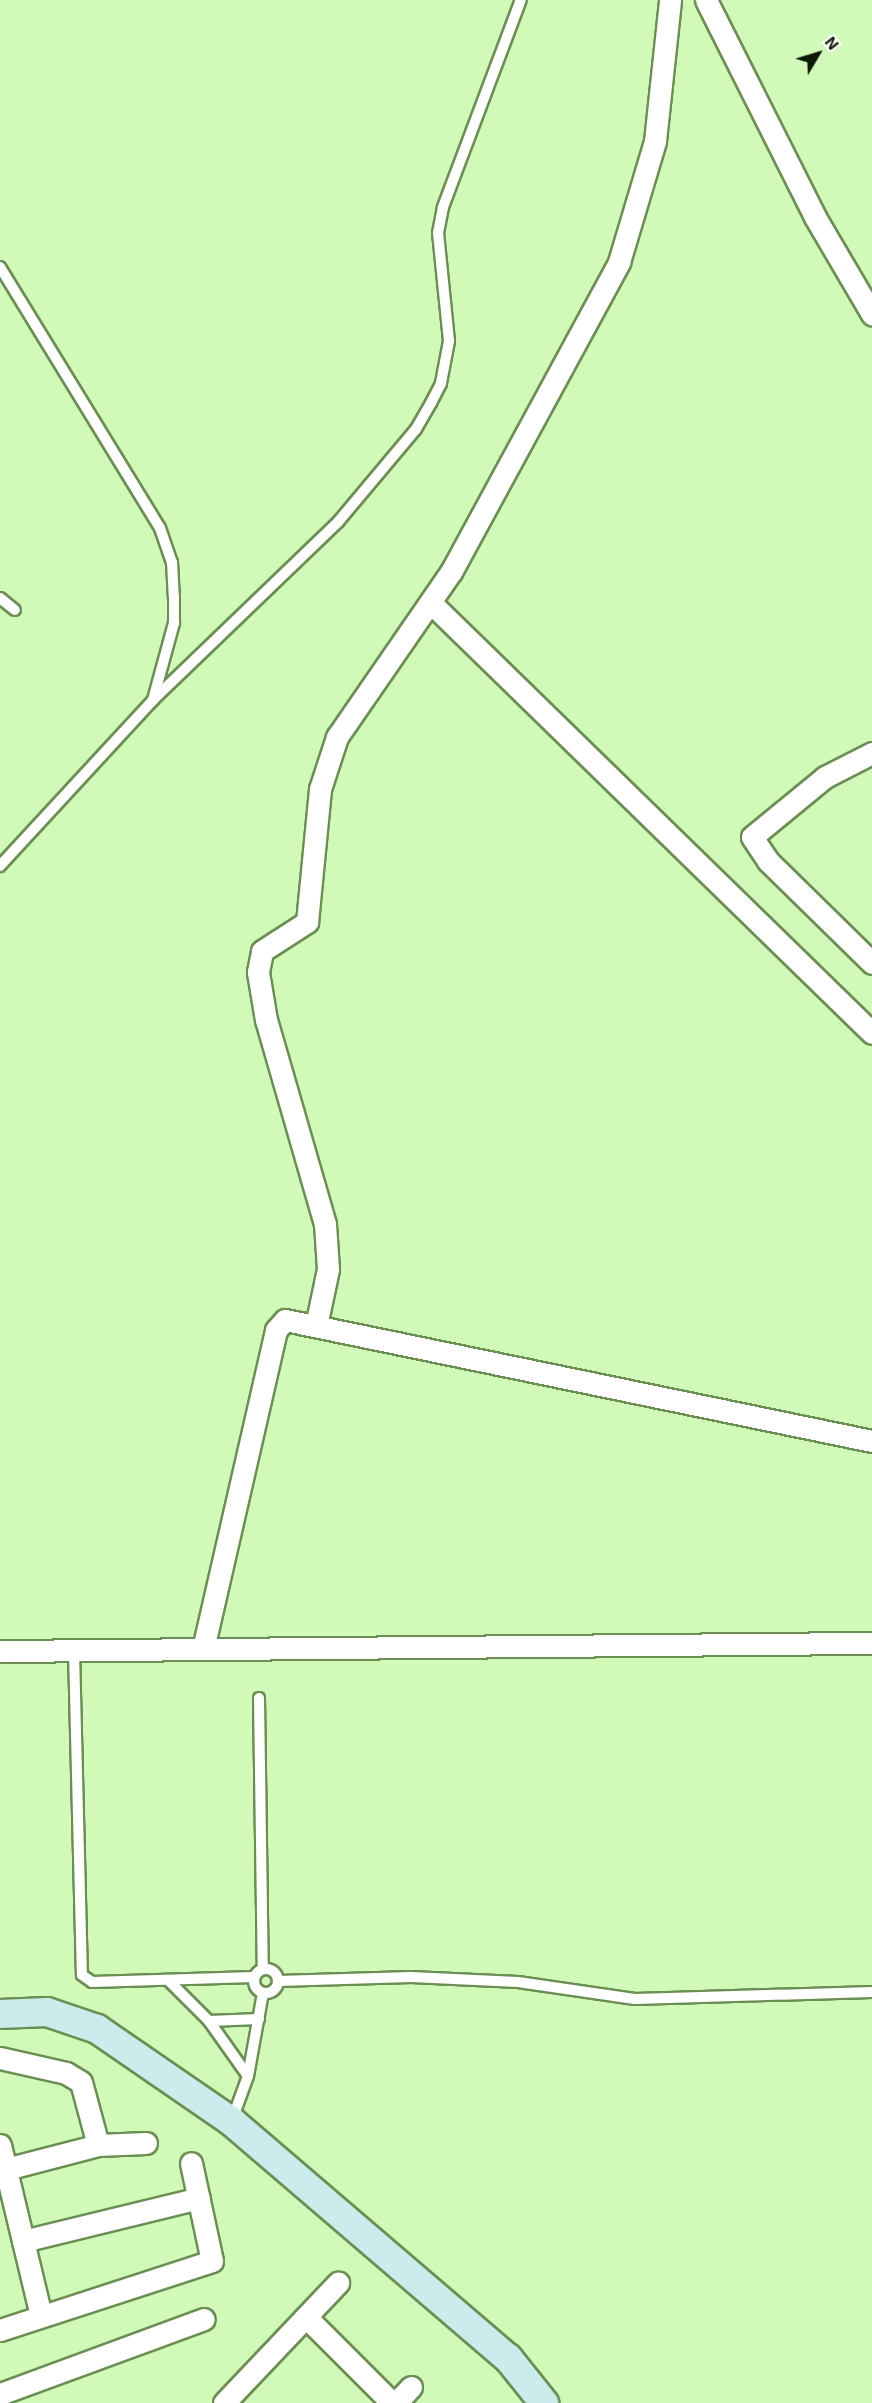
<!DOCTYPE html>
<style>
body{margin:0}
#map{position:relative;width:872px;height:2403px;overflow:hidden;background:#d1f9b8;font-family:"Exo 2",sans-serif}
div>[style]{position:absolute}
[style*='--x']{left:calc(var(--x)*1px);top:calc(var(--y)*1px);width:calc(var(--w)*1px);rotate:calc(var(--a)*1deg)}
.roads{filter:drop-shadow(2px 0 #6b8e52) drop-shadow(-2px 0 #6b8e52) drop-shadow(0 2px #6b8e52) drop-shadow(0 -2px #6b8e52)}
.lane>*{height:10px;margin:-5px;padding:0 5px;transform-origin:5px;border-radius:5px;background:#fff}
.lane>.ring{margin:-5px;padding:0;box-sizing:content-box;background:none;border:10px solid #fff;border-radius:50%}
.street>*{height:21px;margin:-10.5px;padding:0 10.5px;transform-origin:10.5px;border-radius:10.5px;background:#fff}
.secondary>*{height:28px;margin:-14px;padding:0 14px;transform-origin:14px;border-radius:14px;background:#cbecec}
span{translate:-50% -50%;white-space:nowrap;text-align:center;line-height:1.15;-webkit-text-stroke:4.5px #fff;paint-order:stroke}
.north{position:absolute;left:788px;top:24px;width:60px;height:60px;-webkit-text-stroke:4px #fff;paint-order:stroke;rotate:52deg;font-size:16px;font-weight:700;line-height:24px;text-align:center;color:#0d1a03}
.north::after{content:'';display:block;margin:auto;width:21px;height:27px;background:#0d1a03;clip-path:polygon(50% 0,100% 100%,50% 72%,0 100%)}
</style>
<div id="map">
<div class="roads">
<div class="lane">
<div style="--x:0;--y:267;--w:306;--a:58.5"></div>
<div style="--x:160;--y:528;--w:36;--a:71"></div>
<div style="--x:172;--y:562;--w:35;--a:87"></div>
<div style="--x:174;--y:597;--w:26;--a:90"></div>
<div style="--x:174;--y:623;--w:80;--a:105.3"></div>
<div style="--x:153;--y:700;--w:226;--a:132.7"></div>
<div style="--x:0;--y:598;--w:19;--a:39"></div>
<div style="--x:153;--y:700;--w:257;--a:-43.9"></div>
<div style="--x:338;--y:522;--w:121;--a:-50"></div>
<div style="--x:416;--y:429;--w:30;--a:-60"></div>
<div style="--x:431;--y:403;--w:22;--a:-63"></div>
<div style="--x:441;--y:383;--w:43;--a:-79.2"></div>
<div style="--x:449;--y:341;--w:109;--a:-95.8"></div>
<div style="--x:438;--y:233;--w:26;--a:-79"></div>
<div style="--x:443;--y:207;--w:221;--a:-69.4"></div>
<div style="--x:74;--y:1651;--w:324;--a:88.6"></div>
<div style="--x:82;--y:1975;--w:12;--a:35"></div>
<div style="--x:92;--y:1982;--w:162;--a:-1.8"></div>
<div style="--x:259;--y:1698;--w:270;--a:89.2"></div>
<div class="ring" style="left:254px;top:1969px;width:14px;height:14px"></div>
<div style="--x:168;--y:1980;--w:58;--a:45"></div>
<div style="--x:209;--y:2021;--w:67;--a:54.7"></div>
<div style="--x:278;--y:1981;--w:133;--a:-1.7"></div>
<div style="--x:411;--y:1977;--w:107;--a:2.7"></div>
<div style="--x:518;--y:1982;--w:118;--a:8.3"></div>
<div style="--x:635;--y:1999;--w:237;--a:-1.7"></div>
<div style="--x:209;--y:2021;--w:50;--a:-2.3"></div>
<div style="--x:232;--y:2120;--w:47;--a:-70"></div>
<div style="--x:248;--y:2076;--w:84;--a:-79.8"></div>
</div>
<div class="street">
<div style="--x:706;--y:0;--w:243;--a:63.3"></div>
<div style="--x:815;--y:217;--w:113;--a:59.6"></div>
<div style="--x:431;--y:603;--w:616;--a:44.28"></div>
<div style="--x:872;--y:753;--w:53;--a:152.9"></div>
<div style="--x:825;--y:777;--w:94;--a:140.6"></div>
<div style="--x:752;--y:837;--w:29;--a:56"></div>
<div style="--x:768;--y:861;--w:146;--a:44.4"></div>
<div style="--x:316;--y:1326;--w:58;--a:-78.1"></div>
<div style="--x:328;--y:1269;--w:45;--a:-93.8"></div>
<div style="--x:325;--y:1224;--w:212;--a:-106.1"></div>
<div style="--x:266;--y:1020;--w:49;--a:-99.5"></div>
<div style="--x:258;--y:972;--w:21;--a:-79"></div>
<div style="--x:262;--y:951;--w:54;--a:-32.8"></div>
<div style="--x:307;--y:922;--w:134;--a:-84.4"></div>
<div style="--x:320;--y:789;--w:55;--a:-71.9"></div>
<div style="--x:337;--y:737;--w:201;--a:-55.4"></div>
<div style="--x:451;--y:572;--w:353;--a:-61.5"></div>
<div style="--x:619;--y:262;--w:126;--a:-73.4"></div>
<div style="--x:655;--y:141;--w:142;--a:-83.9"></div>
<div style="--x:203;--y:1649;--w:327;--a:-77.1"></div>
<div style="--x:276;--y:1330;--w:13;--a:-48"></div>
<div style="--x:285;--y:1320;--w:599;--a:11.65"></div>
<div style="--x:0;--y:1651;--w:872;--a:-0.53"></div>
<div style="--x:0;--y:2058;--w:68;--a:12.8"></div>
<div style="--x:66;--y:2073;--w:17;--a:31"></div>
<div style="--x:81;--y:2082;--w:65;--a:74.9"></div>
<div style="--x:0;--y:2145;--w:176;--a:76.5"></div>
<div style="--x:6;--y:2169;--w:95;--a:-14.6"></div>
<div style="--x:98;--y:2145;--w:48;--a:-2.4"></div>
<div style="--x:23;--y:2241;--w:181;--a:-13.7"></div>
<div style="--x:306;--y:2317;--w:122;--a:45"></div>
<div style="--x:0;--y:2330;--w:223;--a:-18"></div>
<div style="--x:212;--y:2261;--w:100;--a:-102.1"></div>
<div style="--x:0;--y:2394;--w:217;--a:-20.2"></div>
<div style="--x:224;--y:2403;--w:166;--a:-46.5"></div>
<div style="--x:396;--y:2403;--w:22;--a:-47"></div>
</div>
<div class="secondary">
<div style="--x:0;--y:2014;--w:47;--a:-2.4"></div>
<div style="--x:47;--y:2012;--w:53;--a:18.8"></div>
<div style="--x:97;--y:2029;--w:163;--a:34.5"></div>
<div style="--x:231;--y:2121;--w:365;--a:40.6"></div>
<div style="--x:508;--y:2358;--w:58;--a:51.3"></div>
</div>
</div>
<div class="north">N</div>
</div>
